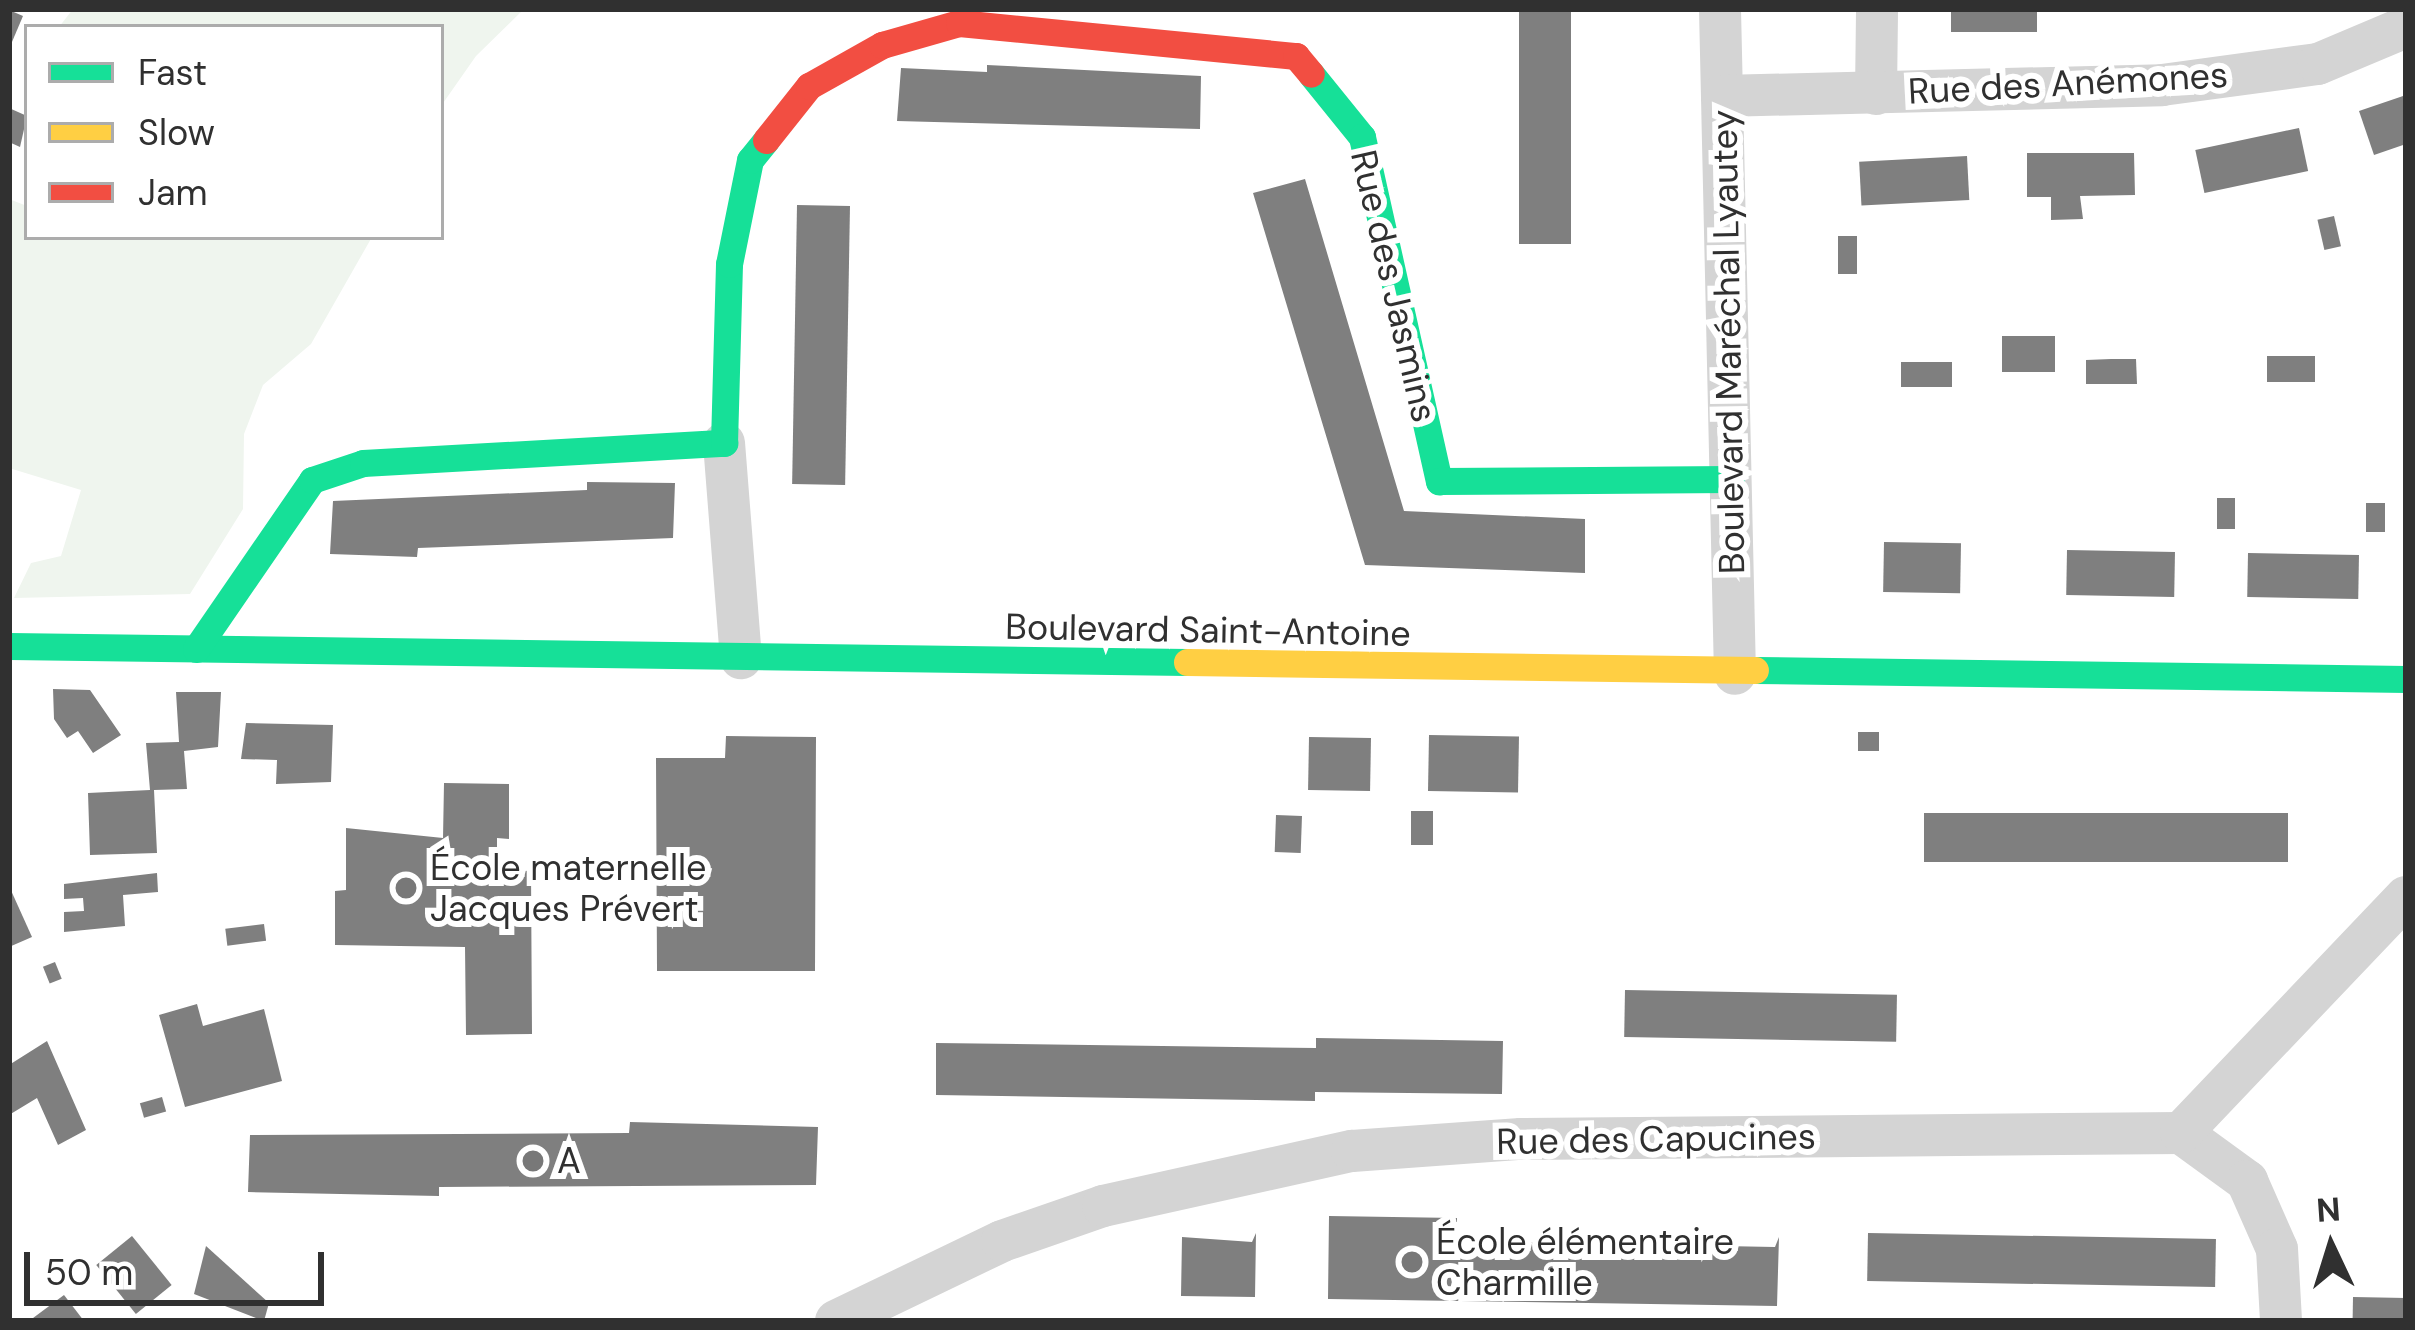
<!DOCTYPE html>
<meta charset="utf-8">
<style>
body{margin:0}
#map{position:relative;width:2415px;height:1330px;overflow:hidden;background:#fff;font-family:"DM Sans",sans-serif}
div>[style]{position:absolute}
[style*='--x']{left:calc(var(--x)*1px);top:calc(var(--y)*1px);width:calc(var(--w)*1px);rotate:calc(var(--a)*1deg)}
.green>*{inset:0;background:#eff5ee}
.building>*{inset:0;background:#7f7f7f;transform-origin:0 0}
.street>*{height:42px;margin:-21px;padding:0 21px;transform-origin:21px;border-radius:21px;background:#d4d4d4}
.fast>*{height:27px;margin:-13.5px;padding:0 13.5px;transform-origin:13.5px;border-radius:13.5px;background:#16e098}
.slow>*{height:27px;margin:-13.5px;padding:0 13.5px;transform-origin:13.5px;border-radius:13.5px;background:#ffcf43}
.jam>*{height:27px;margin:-13.5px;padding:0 13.5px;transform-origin:13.5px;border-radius:13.5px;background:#f24e42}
.dots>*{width:33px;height:33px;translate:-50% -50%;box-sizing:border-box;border:6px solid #fff;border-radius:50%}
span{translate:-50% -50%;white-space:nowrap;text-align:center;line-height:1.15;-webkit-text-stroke:12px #fff;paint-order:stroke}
.street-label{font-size:36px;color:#303030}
.poi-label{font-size:36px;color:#303030}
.left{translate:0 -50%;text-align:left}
.frame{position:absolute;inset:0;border:12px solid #303030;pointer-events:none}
.legend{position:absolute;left:24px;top:24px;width:420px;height:216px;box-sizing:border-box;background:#fff;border:3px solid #acacac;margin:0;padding:15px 21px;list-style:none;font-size:36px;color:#303030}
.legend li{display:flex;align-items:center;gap:24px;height:60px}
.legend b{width:60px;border:3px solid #acacac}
.north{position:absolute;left:2271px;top:1186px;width:120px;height:120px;-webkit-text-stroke:9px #fff;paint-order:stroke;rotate:356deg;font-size:33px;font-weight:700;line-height:48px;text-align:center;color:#303030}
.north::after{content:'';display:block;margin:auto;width:42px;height:54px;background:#303030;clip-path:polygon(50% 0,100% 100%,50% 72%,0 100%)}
.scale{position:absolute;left:24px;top:1252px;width:300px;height:54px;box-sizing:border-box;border:6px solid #303030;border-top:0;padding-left:15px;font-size:36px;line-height:42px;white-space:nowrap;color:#303030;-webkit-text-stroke:9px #fff;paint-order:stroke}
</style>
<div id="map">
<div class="green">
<div style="clip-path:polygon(73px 9px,524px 9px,476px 56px,441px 106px,441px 27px,59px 27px)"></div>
<div style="clip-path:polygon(9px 199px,27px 206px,27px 237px,372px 237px,311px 344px,263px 385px,244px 434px,243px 509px,190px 594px,14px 598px,31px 563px,61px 556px,81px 490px,9px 468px)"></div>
</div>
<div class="building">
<div style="left:1519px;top:9px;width:52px;height:235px"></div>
<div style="left:1951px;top:9px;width:86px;height:23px"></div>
<div style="clip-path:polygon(9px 10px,23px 16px,9px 49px)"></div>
<div style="clip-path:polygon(987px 65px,1201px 76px,1200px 129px,897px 121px,901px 68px,987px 72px)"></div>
<div style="clip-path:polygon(2406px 95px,2406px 144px,2374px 155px,2359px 111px)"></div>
<div style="clip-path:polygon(9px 108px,27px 116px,20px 147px,9px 142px)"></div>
<div style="left:2299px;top:128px;width:44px;height:106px;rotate:78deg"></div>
<div style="clip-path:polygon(2027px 153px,2134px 153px,2135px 195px,2080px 196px,2083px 219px,2051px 220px,2051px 197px,2027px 197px)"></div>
<div style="left:1967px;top:156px;width:44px;height:108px;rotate:87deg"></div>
<div style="clip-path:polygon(1305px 179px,1404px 511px,1585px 519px,1585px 573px,1365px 565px,1253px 193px)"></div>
<div style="left:797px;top:205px;width:53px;height:279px;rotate:1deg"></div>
<div style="left:2334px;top:216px;width:31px;height:17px;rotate:77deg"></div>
<div style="left:1838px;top:236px;width:19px;height:38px"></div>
<div style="left:2055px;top:336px;width:36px;height:53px;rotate:90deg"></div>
<div style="left:2267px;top:356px;width:48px;height:26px"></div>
<div style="clip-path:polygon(2111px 359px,2136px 359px,2137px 384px,2086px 384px,2086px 360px)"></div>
<div style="left:1901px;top:362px;width:51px;height:25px"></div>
<div style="clip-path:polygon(587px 482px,675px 483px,673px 538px,418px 548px,417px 557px,330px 554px,333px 501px,587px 490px)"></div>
<div style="left:2217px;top:498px;width:18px;height:31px"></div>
<div style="left:2366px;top:503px;width:19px;height:29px"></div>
<div style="left:1884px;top:542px;width:77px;height:50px;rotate:1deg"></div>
<div style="left:2067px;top:550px;width:108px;height:45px;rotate:1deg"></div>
<div style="left:2248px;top:553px;width:111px;height:44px;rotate:1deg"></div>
<div style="clip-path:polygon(53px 689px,90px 690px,121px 735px,93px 753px,78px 731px,67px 738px,54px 719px)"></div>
<div style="clip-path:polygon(176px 692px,221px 692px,218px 747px,184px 751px,187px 789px,154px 790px,157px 853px,90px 855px,88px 793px,150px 790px,146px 743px,179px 742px)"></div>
<div style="clip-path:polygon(246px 723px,333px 725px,331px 782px,276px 784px,277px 760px,241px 759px)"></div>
<div style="left:1858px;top:732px;width:21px;height:19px"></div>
<div style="left:1429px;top:735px;width:90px;height:56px;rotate:1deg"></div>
<div style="clip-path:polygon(726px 736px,816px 737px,815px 971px,657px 971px,656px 758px,725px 758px)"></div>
<div style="left:1309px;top:737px;width:62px;height:53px;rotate:1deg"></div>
<div style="clip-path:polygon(444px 783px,509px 784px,509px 839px,497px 838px,497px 870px,531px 871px,532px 1034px,466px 1035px,465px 947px,335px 945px,335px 891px,346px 890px,346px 828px,443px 838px)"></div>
<div style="left:1411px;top:811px;width:22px;height:34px"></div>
<div style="left:1924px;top:813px;width:364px;height:49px"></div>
<div style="left:1276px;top:815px;width:26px;height:37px;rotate:2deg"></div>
<div style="clip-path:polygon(157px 873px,158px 892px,123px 895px,125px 926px,64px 932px,64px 912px,84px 911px,83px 898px,64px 899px,64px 884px)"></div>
<div style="clip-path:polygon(9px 886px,32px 937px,9px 947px)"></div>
<div style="left:264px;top:924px;width:17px;height:39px;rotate:83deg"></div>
<div style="left:55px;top:962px;width:18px;height:13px;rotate:68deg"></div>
<div style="left:1625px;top:990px;width:272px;height:47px;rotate:1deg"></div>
<div style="clip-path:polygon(197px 1004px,203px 1026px,264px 1009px,282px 1081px,185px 1107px,159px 1015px)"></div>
<div style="clip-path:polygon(1316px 1038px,1503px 1041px,1502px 1094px,1315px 1092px,1315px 1101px,936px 1095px,936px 1043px,1316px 1048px)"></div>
<div style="clip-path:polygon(47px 1041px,86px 1130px,58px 1145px,37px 1098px,9px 1115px,9px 1065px)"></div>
<div style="left:162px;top:1097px;width:15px;height:23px;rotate:74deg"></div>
<div style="clip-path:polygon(630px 1122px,818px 1127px,816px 1185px,439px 1187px,439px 1196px,248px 1192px,250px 1135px,629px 1133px)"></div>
<div style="clip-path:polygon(1329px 1216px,1457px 1218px,1457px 1241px,1775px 1247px,1779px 1237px,1777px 1306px,1328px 1299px)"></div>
<div style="clip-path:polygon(1256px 1233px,1255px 1297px,1181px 1296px,1182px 1237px,1252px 1242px)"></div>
<div style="left:1868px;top:1233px;width:348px;height:48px;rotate:1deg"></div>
<div style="left:132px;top:1236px;width:63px;height:46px;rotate:51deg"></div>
<div style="clip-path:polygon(206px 1246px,269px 1303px,264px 1321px,194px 1294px)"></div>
<div style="clip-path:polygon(64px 1295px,84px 1321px,29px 1321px)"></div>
<div style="left:2353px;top:1297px;width:53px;height:24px;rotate:1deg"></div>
</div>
<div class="street">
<div style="--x:1720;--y:9;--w:665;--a:88.71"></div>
<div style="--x:1876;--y:94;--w:85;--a:-89.3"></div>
<div style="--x:1722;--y:96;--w:440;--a:-1.4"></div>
<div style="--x:2162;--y:85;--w:157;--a:-7.7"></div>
<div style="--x:2318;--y:64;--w:95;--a:-22.8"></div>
<div style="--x:724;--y:443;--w:216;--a:85.5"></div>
<div style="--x:2181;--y:1133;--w:82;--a:36"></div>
<div style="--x:2247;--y:1181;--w:74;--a:66.2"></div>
<div style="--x:2277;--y:1249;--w:72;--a:86.8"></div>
<div style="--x:836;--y:1321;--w:184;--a:-25.7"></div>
<div style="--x:1002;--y:1241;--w:107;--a:-19.1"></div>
<div style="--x:1103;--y:1206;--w:255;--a:-12.5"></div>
<div style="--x:1352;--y:1151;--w:169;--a:-4.1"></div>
<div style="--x:1521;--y:1139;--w:660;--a:-0.52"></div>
<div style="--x:2181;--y:1133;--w:326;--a:-46.4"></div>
</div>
<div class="fast">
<div style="--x:1311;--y:74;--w:81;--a:51"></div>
<div style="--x:1362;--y:137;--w:353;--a:77.4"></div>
<div style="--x:1439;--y:481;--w:292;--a:-0.4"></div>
<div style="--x:9;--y:646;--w:1178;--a:0.78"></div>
<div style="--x:196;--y:649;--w:205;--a:-55.5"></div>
<div style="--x:312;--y:480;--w:54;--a:-18.4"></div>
<div style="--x:363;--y:463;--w:362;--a:-3.2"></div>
<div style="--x:724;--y:443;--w:179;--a:-88.4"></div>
<div style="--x:729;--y:264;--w:106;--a:-78.6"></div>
<div style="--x:750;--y:160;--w:26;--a:-51"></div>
<div style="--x:1755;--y:670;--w:651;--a:0.79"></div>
</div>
<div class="slow">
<div style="--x:1187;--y:662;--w:568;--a:0.81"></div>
</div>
<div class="jam">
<div style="--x:766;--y:140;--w:69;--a:-51.5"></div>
<div style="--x:809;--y:86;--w:84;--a:-29.3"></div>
<div style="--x:882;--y:45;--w:80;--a:-15.9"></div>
<div style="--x:959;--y:23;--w:339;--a:5.6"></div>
<div style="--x:1296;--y:56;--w:23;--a:50"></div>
</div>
<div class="dots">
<div style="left:406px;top:888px;background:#787878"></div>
<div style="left:533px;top:1161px;background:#787878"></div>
<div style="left:1412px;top:1262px;background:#787878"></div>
</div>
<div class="street-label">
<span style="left:2068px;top:83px;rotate:-3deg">Rue des Anémones</span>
<span style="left:1394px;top:286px;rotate:77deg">Rue des Jasmins</span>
<span style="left:1728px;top:342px;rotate:-91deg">Boulevard Maréchal Lyautey</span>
<span style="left:1208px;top:630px;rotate:1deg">Boulevard Saint-Antoine</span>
<span style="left:1656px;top:1139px;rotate:-1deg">Rue des Capucines</span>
</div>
<div class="poi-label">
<span class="left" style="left:430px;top:888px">École maternelle<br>Jacques Prévert</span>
<span class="left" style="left:557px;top:1161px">A</span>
<span class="left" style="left:1436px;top:1262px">École élémentaire<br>Charmille</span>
</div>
<div class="frame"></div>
<ul class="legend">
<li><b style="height:15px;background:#16e098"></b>Fast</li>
<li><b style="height:15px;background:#ffcf43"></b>Slow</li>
<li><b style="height:15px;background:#f24e42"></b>Jam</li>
</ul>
<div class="north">N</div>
<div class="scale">50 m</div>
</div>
